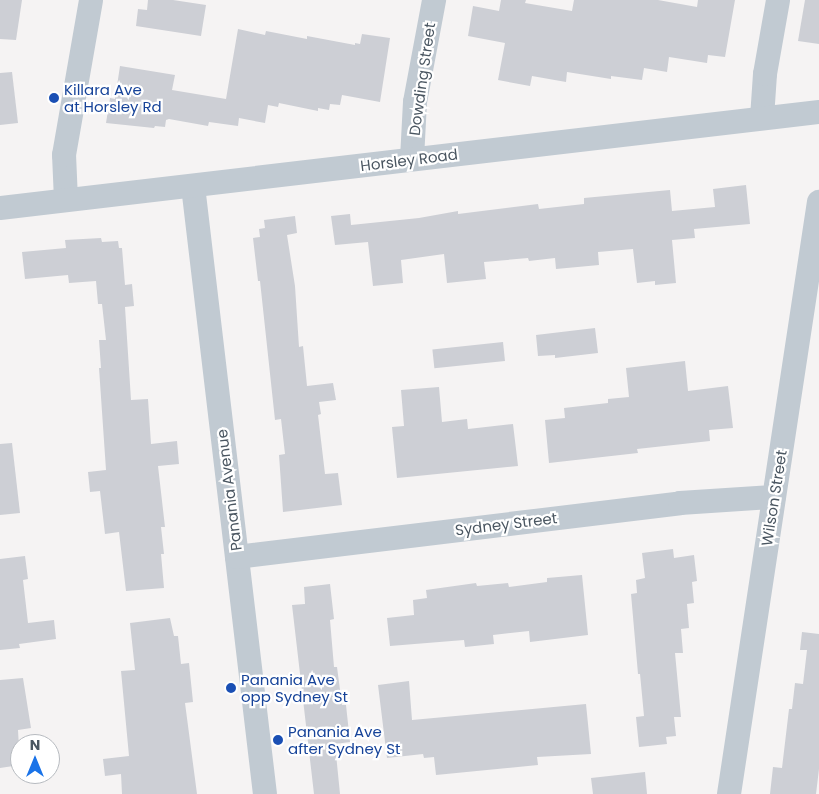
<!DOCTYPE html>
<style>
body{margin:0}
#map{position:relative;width:819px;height:794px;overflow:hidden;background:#f5f3f3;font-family:Poppins,sans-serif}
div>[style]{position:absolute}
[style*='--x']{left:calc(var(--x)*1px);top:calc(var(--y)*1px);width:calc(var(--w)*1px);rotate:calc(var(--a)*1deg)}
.building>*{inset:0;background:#cdcfd5;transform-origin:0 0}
.minor>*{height:24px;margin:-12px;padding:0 12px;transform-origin:12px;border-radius:12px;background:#c1cad2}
.dots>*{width:14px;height:14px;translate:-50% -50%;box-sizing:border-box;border:2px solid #fff;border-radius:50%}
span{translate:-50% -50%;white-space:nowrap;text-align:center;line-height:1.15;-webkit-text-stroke:4.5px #fff;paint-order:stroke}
.street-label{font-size:15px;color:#4a5661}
.transit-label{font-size:15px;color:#164399}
.left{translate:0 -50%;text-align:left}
.north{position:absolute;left:10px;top:734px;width:50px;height:50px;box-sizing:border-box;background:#fff;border:1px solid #b7bbc0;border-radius:50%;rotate:0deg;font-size:14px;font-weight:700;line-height:20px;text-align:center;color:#4a5661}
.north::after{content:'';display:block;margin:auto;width:18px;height:22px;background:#1a73e8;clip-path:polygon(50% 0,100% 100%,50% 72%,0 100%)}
</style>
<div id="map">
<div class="building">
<div style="clip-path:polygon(0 0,22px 0,16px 40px,0 39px)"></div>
<div style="clip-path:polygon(148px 0,173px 0,206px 5px,201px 36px,136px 26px,138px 9px,147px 10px)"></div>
<div style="clip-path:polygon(501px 0,526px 0,525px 3px,572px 11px,574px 0,658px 0,697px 7px,698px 0,735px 0,725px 57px,708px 55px,707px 63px,669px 57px,667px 72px,644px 68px,642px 80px,611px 76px,611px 79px,567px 72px,566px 82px,532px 76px,530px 86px,498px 80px,505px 43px,468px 36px,473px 6px,499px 11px)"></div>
<div style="clip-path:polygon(805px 0,819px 0,819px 44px,798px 41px)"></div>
<div style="clip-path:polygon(238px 29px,265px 35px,266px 31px,307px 39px,307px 36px,355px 45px,355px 43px,360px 44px,362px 34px,390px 38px,380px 102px,342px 95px,340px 105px,330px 104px,329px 110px,318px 108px,318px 111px,279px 103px,278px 107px,268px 105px,265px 123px,239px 118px,238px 126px,209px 122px,208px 126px,169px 119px,166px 120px,165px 127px,155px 126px,154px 128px,106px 123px,110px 98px,115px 99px,120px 66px,175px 75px,172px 90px,226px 99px)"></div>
<div style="clip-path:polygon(12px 72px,18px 123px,0 125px,0 73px)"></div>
<div style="clip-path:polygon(746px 185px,750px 224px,694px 229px,695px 238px,672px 240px,676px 283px,655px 285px,655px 281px,637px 283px,633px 249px,598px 252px,599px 265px,556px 269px,555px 258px,529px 261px,528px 258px,484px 262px,486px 279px,447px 283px,444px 254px,401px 260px,403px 283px,373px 286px,368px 242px,335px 245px,331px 216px,350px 214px,351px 225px,419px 218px,458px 211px,458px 214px,538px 204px,539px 209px,584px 204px,584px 198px,670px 190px,672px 211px,715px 207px,713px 189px)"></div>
<div style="clip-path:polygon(295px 216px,297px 233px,287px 235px,295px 286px,299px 347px,303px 346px,307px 386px,333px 383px,336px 400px,319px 402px,321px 414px,318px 415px,325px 474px,338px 473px,342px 505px,283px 512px,279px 455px,285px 454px,281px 419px,275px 420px,260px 281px,258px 281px,253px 238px,260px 237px,259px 229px,265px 228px,264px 220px)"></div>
<div style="clip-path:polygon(101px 238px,102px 242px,118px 241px,119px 248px,122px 248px,125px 285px,132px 284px,134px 306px,125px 307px,131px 400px,148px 399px,151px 444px,177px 441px,179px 464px,158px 466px,165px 527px,161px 527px,164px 554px,161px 554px,164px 588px,126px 591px,119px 532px,105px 534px,100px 491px,90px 492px,88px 472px,106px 470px,99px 368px,101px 368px,99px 340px,106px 340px,102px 304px,98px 304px,96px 281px,69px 283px,68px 275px,25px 279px,22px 252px,66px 248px,65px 240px)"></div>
<div style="clip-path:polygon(595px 328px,598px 353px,555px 358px,555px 355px,538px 356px,536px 335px)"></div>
<div style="left:503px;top:342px;width:19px;height:71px;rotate:84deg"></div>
<div style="clip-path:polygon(685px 361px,688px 391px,728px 386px,733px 428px,709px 430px,710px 441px,637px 449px,638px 453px,549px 463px,545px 420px,565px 418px,564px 408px,608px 403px,608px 399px,629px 397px,626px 368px)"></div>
<div style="clip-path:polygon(439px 387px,442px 422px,467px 419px,468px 429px,513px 424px,518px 466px,397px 478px,392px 427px,404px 426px,401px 390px)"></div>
<div style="clip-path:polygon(12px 443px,20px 513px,0 515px,0 444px)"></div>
<div style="clip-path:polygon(673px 549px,674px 558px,694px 555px,697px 581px,692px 582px,694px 603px,687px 604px,689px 628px,681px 629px,683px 653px,675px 653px,681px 717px,674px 717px,676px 736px,666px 737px,667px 744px,639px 747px,636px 717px,644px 716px,640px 674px,638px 674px,631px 594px,637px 593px,636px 580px,645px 578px,642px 553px)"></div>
<div style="clip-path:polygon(25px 556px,28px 579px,23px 580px,28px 623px,54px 620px,56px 639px,19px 644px,20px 648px,0 650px,0 559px)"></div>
<div style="clip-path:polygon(582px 575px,588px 635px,530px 642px,529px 631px,493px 635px,494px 644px,465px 647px,464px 640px,390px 646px,387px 618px,414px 615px,413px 600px,427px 598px,426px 590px,476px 583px,477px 586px,508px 583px,509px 587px,547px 582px,547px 578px)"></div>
<div style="clip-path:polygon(330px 584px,334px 619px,330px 620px,334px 667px,337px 667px,342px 705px,346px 705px,350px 742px,335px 744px,340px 794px,314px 794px,292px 605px,305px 604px,304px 587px)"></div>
<div style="clip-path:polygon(170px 618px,174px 636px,178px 636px,181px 664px,189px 663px,193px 702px,185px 703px,197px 794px,122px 794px,121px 774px,105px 776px,103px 759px,129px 756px,121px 671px,135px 670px,130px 623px)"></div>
<div style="clip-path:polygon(802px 632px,819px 634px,819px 769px,816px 794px,770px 794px,773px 767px,782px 768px,789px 709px,792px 709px,795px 683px,803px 684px,807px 650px,800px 650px)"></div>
<div style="clip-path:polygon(23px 678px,31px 728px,18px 730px,20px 765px,0 768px,0 680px)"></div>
<div style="clip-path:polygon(409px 681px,412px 720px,586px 704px,591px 754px,537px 757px,538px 765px,436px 775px,434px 757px,424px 758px,423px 754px,387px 758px,378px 685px)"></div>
<div style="clip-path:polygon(645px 772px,647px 794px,593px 794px,591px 778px)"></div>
</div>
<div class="minor">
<div style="--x:762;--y:118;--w:44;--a:-86.1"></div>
<div style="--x:765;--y:74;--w:75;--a:-80"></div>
<div style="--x:412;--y:159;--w:57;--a:-87"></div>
<div style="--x:415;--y:102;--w:104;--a:-79.4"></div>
<div style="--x:193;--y:186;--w:612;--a:83.25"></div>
<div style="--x:66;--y:200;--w:45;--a:-92.5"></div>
<div style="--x:64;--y:155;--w:157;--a:-80.1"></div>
<div style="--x:0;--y:208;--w:825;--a:-6.69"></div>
<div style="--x:237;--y:557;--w:446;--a:-6.9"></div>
<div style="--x:680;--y:503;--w:94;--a:-3.7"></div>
<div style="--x:729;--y:794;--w:599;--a:-81.36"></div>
</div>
<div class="dots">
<div style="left:54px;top:98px;background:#1a4fb4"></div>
<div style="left:231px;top:688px;background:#1a4fb4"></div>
<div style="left:278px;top:740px;background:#1a4fb4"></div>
</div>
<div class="street-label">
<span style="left:422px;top:79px;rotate:-82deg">Dowding Street</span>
<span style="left:409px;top:160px;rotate:-7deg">Horsley Road</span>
<span style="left:229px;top:490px;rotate:-97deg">Panania Avenue</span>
<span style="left:774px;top:498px;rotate:-81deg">Wilson Street</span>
<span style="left:506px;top:524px;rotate:-7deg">Sydney Street</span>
</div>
<div class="transit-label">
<span class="left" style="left:64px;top:98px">Killara Ave<br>at Horsley Rd</span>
<span class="left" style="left:241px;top:688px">Panania Ave<br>opp Sydney St</span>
<span class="left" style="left:288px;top:740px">Panania Ave<br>after Sydney St</span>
</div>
<div class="north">N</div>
</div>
